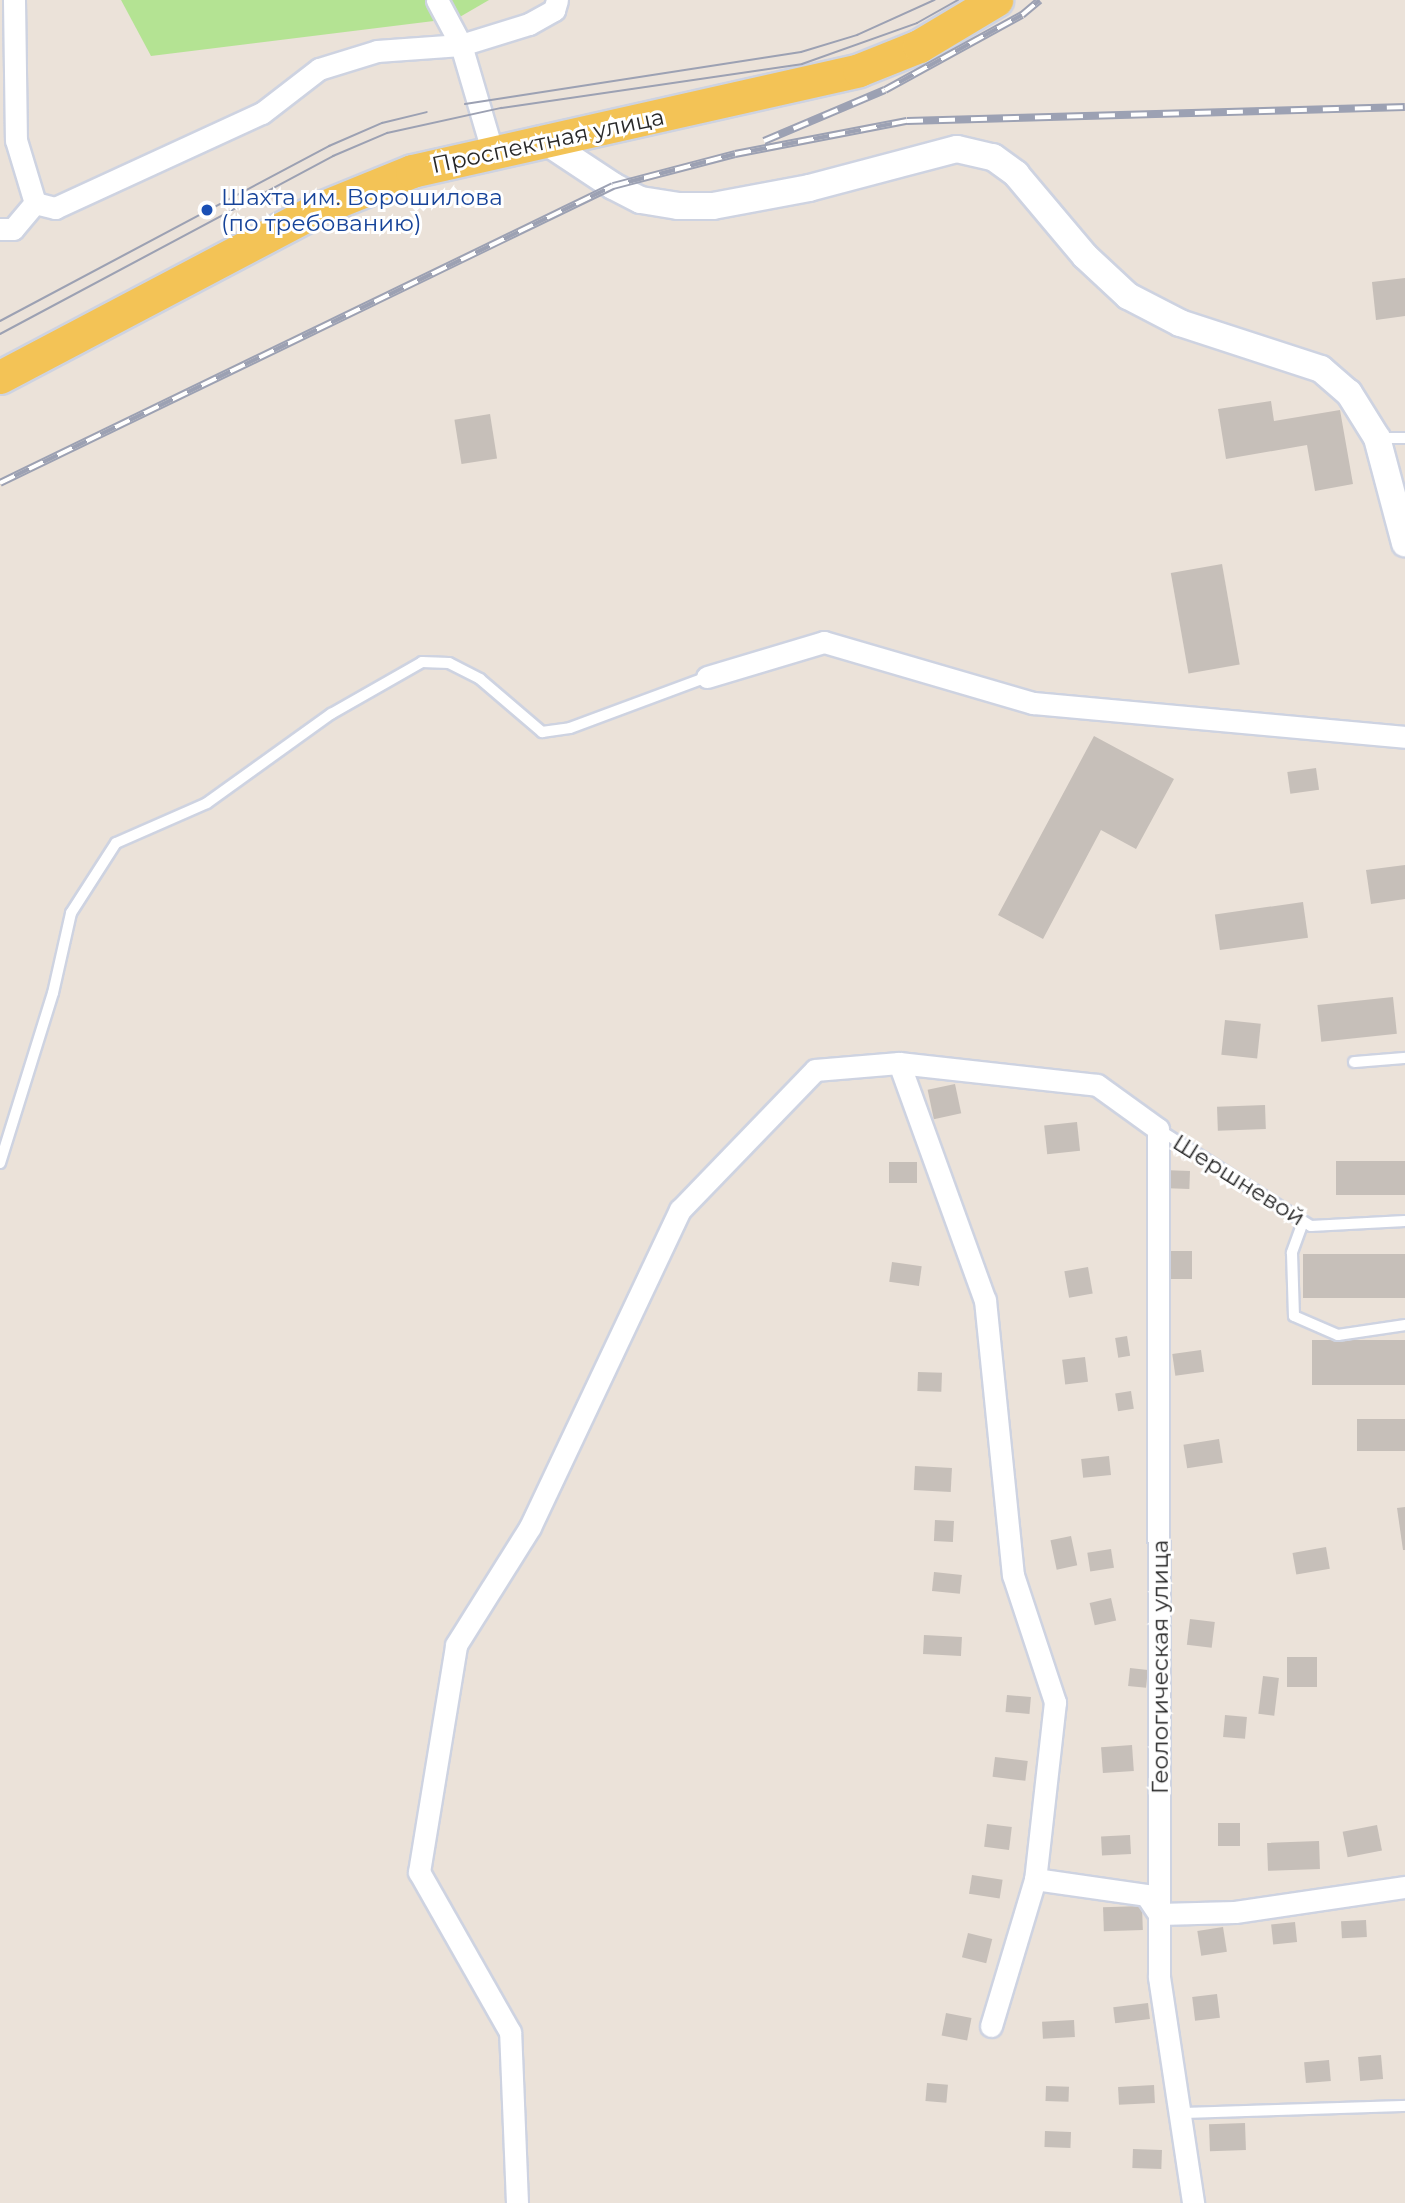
<!DOCTYPE html>
<meta charset="utf-8">
<style>
body{margin:0}
#map{position:relative;width:1405px;height:2203px;overflow:hidden;background:#ebe2d9;font-family:Montserrat,sans-serif}
div>[style]{position:absolute}
[style*='--x']{left:calc(var(--x)*1px);top:calc(var(--y)*1px);width:calc(var(--w)*1px);rotate:calc(var(--a)*1deg)}
.green>*{inset:0;background:#b4e393}
.building>*{inset:0;background:#c6bfb9;transform-origin:0 0}
.roads{filter:drop-shadow(2px 0 #ced3e1) drop-shadow(-2px 0 #ced3e1) drop-shadow(0 2px #ced3e1) drop-shadow(0 -2px #ced3e1)}
.service>*{height:10px;margin:-5px;padding:0 5px;transform-origin:5px;border-radius:5px;background:#fff}
.minor>*{height:21px;margin:-10.5px;padding:0 10.5px;transform-origin:10.5px;border-radius:10.5px;background:#fff}
.tertiary>*{height:26px;margin:-13px;padding:0 13px;transform-origin:13px;border-radius:13px;background:#fff}
.primary>*{height:33px;margin:-16.5px;padding:0 16.5px;transform-origin:16.5px;border-radius:16.5px;background:#f3c356}
.tram>*{height:2px;margin:-1px;padding:0 1px;transform-origin:1px;border-radius:1px;background:#9ca1b3}
.rail>*{height:8px;margin-top:-4px;transform-origin:0;background:repeating-linear-gradient(90deg,#fff 0 16px,#9ca1b3 0 32px);box-sizing:border-box;border-block:2px solid #9ca1b3}
.dots>*{width:19px;height:19px;translate:-50% -50%;box-sizing:border-box;border:4px solid #fff;border-radius:50%}
span{translate:-50% -50%;white-space:nowrap;text-align:center;line-height:1.15;-webkit-text-stroke:6px #fff;paint-order:stroke}
.street-label{font-size:23px;color:#282828}
.transit-label{font-size:23px;color:#164399}
.left{translate:0 -50%;text-align:left}
</style>
<div id="map">
<div class="green">
<div style="clip-path:polygon(121px 0,489px 0,458px 18px,151px 56px)"></div>
</div>
<div class="building">
<div style="clip-path:polygon(1405px 278px,1405px 316px,1376px 320px,1372px 282px)"></div>
<div style="clip-path:polygon(1271px 401px,1274px 421px,1340px 410px,1353px 484px,1315px 491px,1307px 445px,1226px 459px,1218px 409px)"></div>
<div style="left:490px;top:414px;width:45px;height:36px;rotate:81deg"></div>
<div style="left:1222px;top:564px;width:102px;height:52px;rotate:80deg"></div>
<div style="clip-path:polygon(1094px 736px,1174px 779px,1136px 849px,1101px 830px,1043px 939px,998px 915px)"></div>
<div style="left:1316px;top:768px;width:22px;height:29px;rotate:82deg"></div>
<div style="clip-path:polygon(1405px 865px,1405px 899px,1371px 904px,1366px 870px)"></div>
<div style="left:1303px;top:902px;width:36px;height:89px;rotate:82deg"></div>
<div style="left:1393px;top:997px;width:37px;height:76px;rotate:84deg"></div>
<div style="left:1225px;top:1020px;width:36px;height:35px;rotate:6deg"></div>
<div style="left:955px;top:1084px;width:30px;height:28px;rotate:78deg"></div>
<div style="left:1265px;top:1105px;width:24px;height:48px;rotate:88deg"></div>
<div style="left:1077px;top:1122px;width:29px;height:33px;rotate:84deg"></div>
<div style="left:1405px;top:1161px;width:34px;height:69px;rotate:90deg"></div>
<div style="left:917px;top:1162px;width:21px;height:28px;rotate:90deg"></div>
<div style="left:1162px;top:1170px;width:28px;height:18px;rotate:2deg"></div>
<div style="left:1192px;top:1251px;width:28px;height:26px;rotate:90deg"></div>
<div style="left:1405px;top:1254px;width:44px;height:102px;rotate:90deg"></div>
<div style="left:892px;top:1262px;width:30px;height:20px;rotate:8deg"></div>
<div style="left:1088px;top:1267px;width:27px;height:24px;rotate:80deg"></div>
<div style="left:1127px;top:1336px;width:20px;height:12px;rotate:81deg"></div>
<div style="left:1405px;top:1340px;width:45px;height:93px;rotate:90deg"></div>
<div style="left:1201px;top:1350px;width:22px;height:29px;rotate:82deg"></div>
<div style="left:1085px;top:1357px;width:25px;height:23px;rotate:83deg"></div>
<div style="left:918px;top:1372px;width:24px;height:19px;rotate:2deg"></div>
<div style="left:1131px;top:1391px;width:18px;height:16px;rotate:81deg"></div>
<div style="left:1405px;top:1419px;width:32px;height:48px;rotate:90deg"></div>
<div style="left:1219px;top:1439px;width:24px;height:36px;rotate:81deg"></div>
<div style="left:1109px;top:1456px;width:19px;height:28px;rotate:84deg"></div>
<div style="left:915px;top:1466px;width:37px;height:24px;rotate:3deg"></div>
<div style="clip-path:polygon(1405px 1507px,1405px 1550px,1403px 1550px,1397px 1508px)"></div>
<div style="left:935px;top:1520px;width:19px;height:21px;rotate:3deg"></div>
<div style="left:1071px;top:1536px;width:30px;height:21px;rotate:78deg"></div>
<div style="left:1326px;top:1547px;width:22px;height:34px;rotate:80deg"></div>
<div style="left:1111px;top:1549px;width:19px;height:24px;rotate:81deg"></div>
<div style="left:934px;top:1572px;width:28px;height:19px;rotate:6deg"></div>
<div style="left:1111px;top:1598px;width:23px;height:22px;rotate:77deg"></div>
<div style="left:1190px;top:1619px;width:25px;height:26px;rotate:7deg"></div>
<div style="left:924px;top:1635px;width:38px;height:19px;rotate:3deg"></div>
<div style="left:1287px;top:1657px;width:30px;height:30px"></div>
<div style="left:1130px;top:1668px;width:18px;height:18px;rotate:6deg"></div>
<div style="left:1263px;top:1676px;width:16px;height:38px;rotate:7deg"></div>
<div style="left:1007px;top:1695px;width:24px;height:17px;rotate:5deg"></div>
<div style="left:1225px;top:1715px;width:22px;height:22px;rotate:5deg"></div>
<div style="left:1132px;top:1745px;width:26px;height:31px;rotate:86deg"></div>
<div style="left:995px;top:1757px;width:33px;height:20px;rotate:7deg"></div>
<div style="left:1218px;top:1823px;width:22px;height:23px"></div>
<div style="left:987px;top:1824px;width:25px;height:23px;rotate:7deg"></div>
<div style="left:1377px;top:1825px;width:26px;height:35px;rotate:79deg"></div>
<div style="left:1130px;top:1835px;width:19px;height:29px;rotate:87deg"></div>
<div style="left:1319px;top:1841px;width:28px;height:52px;rotate:88deg"></div>
<div style="left:972px;top:1875px;width:31px;height:19px;rotate:9deg"></div>
<div style="left:1142px;top:1906px;width:24px;height:39px;rotate:88deg"></div>
<div style="left:1366px;top:1920px;width:17px;height:25px;rotate:87deg"></div>
<div style="left:1295px;top:1922px;width:20px;height:24px;rotate:84deg"></div>
<div style="left:1223px;top:1927px;width:25px;height:26px;rotate:81deg"></div>
<div style="left:968px;top:1933px;width:25px;height:25px;rotate:14deg"></div>
<div style="left:1217px;top:1994px;width:24px;height:25px;rotate:83deg"></div>
<div style="left:1148px;top:2003px;width:16px;height:35px;rotate:83deg"></div>
<div style="left:946px;top:2013px;width:26px;height:23px;rotate:11deg"></div>
<div style="left:1074px;top:2020px;width:17px;height:32px;rotate:87deg"></div>
<div style="left:1381px;top:2055px;width:24px;height:23px;rotate:85deg"></div>
<div style="left:1329px;top:2060px;width:21px;height:25px;rotate:85deg"></div>
<div style="left:927px;top:2083px;width:21px;height:18px;rotate:5deg"></div>
<div style="left:1154px;top:2085px;width:18px;height:36px;rotate:87deg"></div>
<div style="left:1046px;top:2086px;width:23px;height:15px;rotate:2deg"></div>
<div style="left:1245px;top:2123px;width:27px;height:36px;rotate:88deg"></div>
<div style="left:1045px;top:2131px;width:26px;height:16px;rotate:2deg"></div>
<div style="left:1133px;top:2149px;width:29px;height:19px;rotate:2deg"></div>
</div>
<div class="roads">
<div class="service">
<div style="--x:1379;--y:438;--w:26;--a:0"></div>
<div style="--x:1354;--y:1062;--w:51;--a:-4.5"></div>
<div style="--x:1158;--y:1129;--w:181;--a:32.4"></div>
<div style="--x:1311;--y:1226;--w:94;--a:-3"></div>
<div style="--x:0;--y:1163;--w:178;--a:-72.7"></div>
<div style="--x:53;--y:993;--w:82;--a:-77.3"></div>
<div style="--x:71;--y:913;--w:83;--a:-57.3"></div>
<div style="--x:116;--y:843;--w:99;--a:-23.7"></div>
<div style="--x:207;--y:803;--w:153;--a:-35.7"></div>
<div style="--x:331;--y:714;--w:105;--a:-29.7"></div>
<div style="--x:422;--y:662;--w:27;--a:2"></div>
<div style="--x:449;--y:663;--w:35;--a:27"></div>
<div style="--x:480;--y:679;--w:82;--a:40.5"></div>
<div style="--x:542;--y:732;--w:28;--a:-8"></div>
<div style="--x:570;--y:728;--w:146;--a:-20.4"></div>
<div style="--x:1303;--y:1222;--w:33;--a:110"></div>
<div style="--x:1292;--y:1253;--w:63;--a:88.2"></div>
<div style="--x:1294;--y:1316;--w:48;--a:23.4"></div>
<div style="--x:1338;--y:1335;--w:68;--a:-8.5"></div>
<div style="--x:1181;--y:2113;--w:224;--a:-1.8"></div>
</div>
<div class="minor">
<div style="--x:14;--y:0;--w:140;--a:89.2"></div>
<div style="--x:16;--y:140;--w:66;--a:73.2"></div>
<div style="--x:437;--y:0;--w:51;--a:61.9"></div>
<div style="--x:461;--y:45;--w:71;--a:-17.2"></div>
<div style="--x:529;--y:24;--w:29;--a:-29"></div>
<div style="--x:554;--y:10;--w:10;--a:-73"></div>
<div style="--x:35;--y:203;--w:21;--a:14"></div>
<div style="--x:55;--y:208;--w:228;--a:-24.7"></div>
<div style="--x:262;--y:113;--w:72;--a:-37.7"></div>
<div style="--x:319;--y:69;--w:61;--a:-17.2"></div>
<div style="--x:377;--y:51;--w:84;--a:-4.1"></div>
<div style="--x:461;--y:45;--w:109;--a:73.6"></div>
<div style="--x:0;--y:229;--w:13;--a:0"></div>
<div style="--x:13;--y:229;--w:34;--a:-50"></div>
<div style="--x:707;--y:677;--w:122;--a:-16.7"></div>
<div style="--x:824;--y:642;--w:218;--a:16.3"></div>
<div style="--x:1033;--y:703;--w:374;--a:5.2"></div>
<div style="--x:899;--y:1063;--w:252;--a:70.1"></div>
<div style="--x:985;--y:1300;--w:276;--a:84.2"></div>
<div style="--x:1013;--y:1575;--w:134;--a:71.7"></div>
<div style="--x:1055;--y:1702;--w:178;--a:96.4"></div>
<div style="--x:1035;--y:1879;--w:112;--a:8.2"></div>
<div style="--x:1146;--y:1895;--w:23;--a:56"></div>
<div style="--x:1159;--y:1914;--w:76;--a:-1.5"></div>
<div style="--x:1235;--y:1912;--w:172;--a:-8.4"></div>
<div style="--x:991;--y:2026;--w:153;--a:-73.3"></div>
<div style="--x:517;--y:2203;--w:171;--a:-92.3"></div>
<div style="--x:510;--y:2032;--w:184;--a:-119.6"></div>
<div style="--x:419;--y:1872;--w:230;--a:-80.7"></div>
<div style="--x:456;--y:1645;--w:139;--a:-57.9"></div>
<div style="--x:530;--y:1527;--w:351;--a:-64.7"></div>
<div style="--x:680;--y:1210;--w:194;--a:-46"></div>
<div style="--x:815;--y:1070;--w:84;--a:-4.8"></div>
<div style="--x:899;--y:1063;--w:199;--a:6.3"></div>
<div style="--x:1097;--y:1085;--w:75;--a:35.8"></div>
<div style="--x:1158;--y:1129;--w:848;--a:89.93"></div>
<div style="--x:1159;--y:1977;--w:229;--a:81.4"></div>
</div>
<div class="tertiary">
<div style="--x:542;--y:139;--w:85;--a:33.5"></div>
<div style="--x:613;--y:186;--w:31;--a:27"></div>
<div style="--x:641;--y:200;--w:37;--a:9"></div>
<div style="--x:678;--y:206;--w:35;--a:0"></div>
<div style="--x:713;--y:206;--w:98;--a:-10.6"></div>
<div style="--x:809;--y:188;--w:153;--a:-14.8"></div>
<div style="--x:957;--y:149;--w:37;--a:13"></div>
<div style="--x:993;--y:157;--w:29;--a:36"></div>
<div style="--x:1016;--y:174;--w:107;--a:49.9"></div>
<div style="--x:1085;--y:256;--w:59;--a:42.9"></div>
<div style="--x:1128;--y:296;--w:59;--a:27.4"></div>
<div style="--x:1180;--y:323;--w:148;--a:18.1"></div>
<div style="--x:1321;--y:369;--w:37;--a:41"></div>
<div style="--x:1349;--y:393;--w:53;--a:58.1"></div>
<div style="--x:1377;--y:438;--w:109;--a:75.1"></div>
</div>
<div class="primary">
<div style="--x:0;--y:377;--w:363;--a:-27.8"></div>
<div style="--x:321;--y:208;--w:98;--a:-22.1"></div>
<div style="--x:412;--y:171;--w:458;--a:-12.7"></div>
<div style="--x:859;--y:70;--w:65;--a:-21.8"></div>
<div style="--x:919;--y:46;--w:90;--a:-30.9"></div>
</div>
</div>
<div class="tram">
<div style="--x:465;--y:104;--w:340;--a:-8.8"></div>
<div style="--x:801;--y:52;--w:59;--a:-16.9"></div>
<div style="--x:857;--y:35;--w:85;--a:-24.4"></div>
<div style="--x:0;--y:321;--w:373;--a:-28"></div>
<div style="--x:329;--y:146;--w:58;--a:-23.5"></div>
<div style="--x:382;--y:123;--w:46;--a:-13.7"></div>
<div style="--x:0;--y:334;--w:378;--a:-28.1"></div>
<div style="--x:333;--y:156;--w:59;--a:-23.1"></div>
<div style="--x:387;--y:133;--w:117;--a:-12.4"></div>
<div style="--x:501;--y:108;--w:304;--a:-8.3"></div>
<div style="--x:802;--y:64;--w:122;--a:-19.6"></div>
<div style="--x:917;--y:23;--w:47;--a:-29.3"></div>
</div>
<div class="rail">
<div style="--x:764;--y:141;--w:131;--a:-22.9"></div>
<div style="--x:885;--y:90;--w:156;--a:-28.7"></div>
<div style="--x:1022;--y:15;--w:23;--a:-40"></div>
<div style="--x:0;--y:483;--w:681;--a:-25.85"></div>
<div style="--x:613;--y:186;--w:126;--a:-14.7"></div>
<div style="--x:735;--y:154;--w:175;--a:-10.9"></div>
<div style="--x:907;--y:121;--w:498;--a:-1.6"></div>
</div>
<div class="dots">
<div style="left:207px;top:210px;background:#1a4fb4"></div>
</div>
<div class="street-label">
<span style="left:548px;top:141px;rotate:-12deg">Проспектная улица</span>
<span style="left:1239px;top:1180px;rotate:32deg">Шершневой</span>
<span style="left:1160px;top:1667px;rotate:-90deg">Геологическая улица</span>
</div>
<div class="transit-label">
<span class="left" style="left:221px;top:210px">Шахта им. Ворошилова<br>(по требованию)</span>
</div>
</div>
